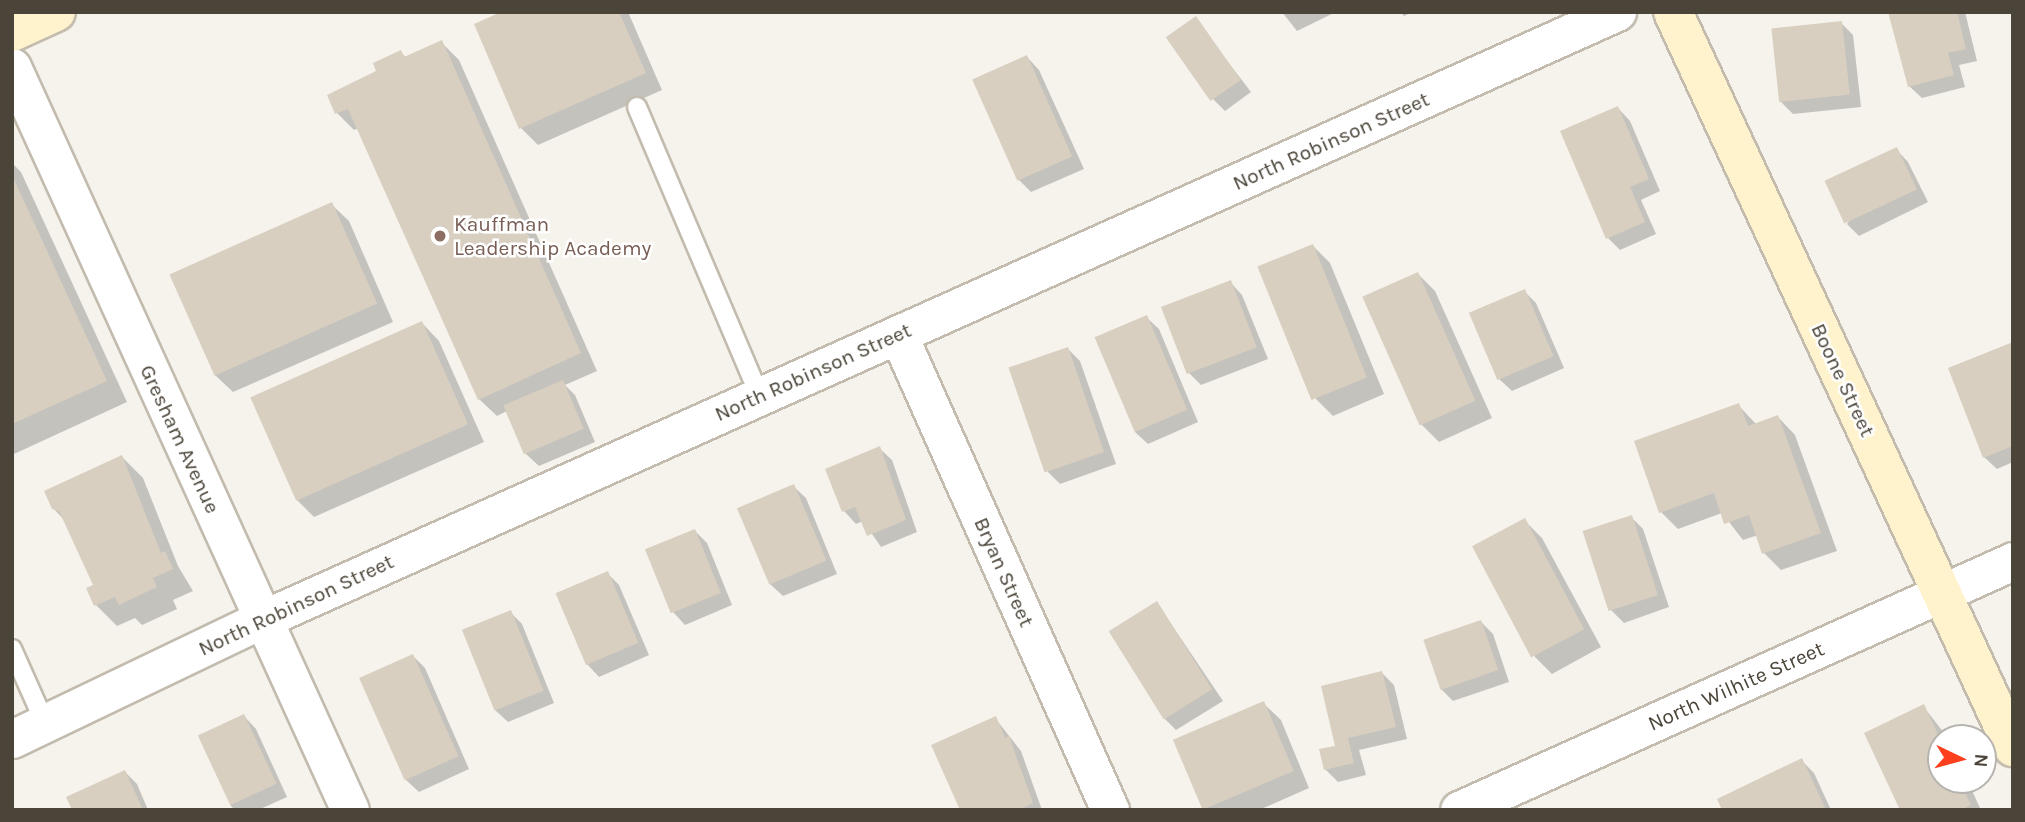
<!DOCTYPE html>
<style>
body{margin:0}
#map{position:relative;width:2025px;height:822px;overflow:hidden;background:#f6f3ec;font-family:Karla,sans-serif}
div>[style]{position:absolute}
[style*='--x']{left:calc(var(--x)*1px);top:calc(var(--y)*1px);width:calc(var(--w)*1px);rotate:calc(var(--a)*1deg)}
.shadow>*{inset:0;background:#0003}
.building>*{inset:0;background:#d8cfc1;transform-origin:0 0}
.roads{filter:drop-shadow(2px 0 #c2bbae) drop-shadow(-2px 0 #c2bbae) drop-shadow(0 2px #c2bbae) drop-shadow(0 -2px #c2bbae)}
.lane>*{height:18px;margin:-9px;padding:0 9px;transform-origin:9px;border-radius:9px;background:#fff}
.street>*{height:37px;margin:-18.5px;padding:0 18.5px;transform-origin:18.5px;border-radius:18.5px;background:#fff}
.secondary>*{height:38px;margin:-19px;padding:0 19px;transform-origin:19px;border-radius:19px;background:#fff3cd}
.dots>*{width:19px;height:19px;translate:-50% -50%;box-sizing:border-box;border:4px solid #fff;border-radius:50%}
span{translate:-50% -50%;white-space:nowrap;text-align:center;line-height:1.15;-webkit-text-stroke:5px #fff;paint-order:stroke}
.street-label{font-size:21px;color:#4b4439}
.education-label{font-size:21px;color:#785e54}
.left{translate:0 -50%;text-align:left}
.frame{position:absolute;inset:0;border:14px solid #4b4439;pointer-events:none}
.north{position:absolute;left:1927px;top:724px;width:70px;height:70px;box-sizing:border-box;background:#fff;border:2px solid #b7b4b0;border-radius:50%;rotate:95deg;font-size:19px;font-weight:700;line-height:28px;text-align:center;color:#4b4439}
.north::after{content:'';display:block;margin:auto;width:24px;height:32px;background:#fc3f1d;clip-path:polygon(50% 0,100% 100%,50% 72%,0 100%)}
</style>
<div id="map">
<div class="shadow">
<div style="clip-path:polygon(505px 12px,628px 12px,662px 90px,538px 145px,521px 128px)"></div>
<div style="clip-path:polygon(1282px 12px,1336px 12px,1297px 31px)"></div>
<div style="clip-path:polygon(1400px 12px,1413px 12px,1404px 16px)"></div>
<div style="clip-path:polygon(1890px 12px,1965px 12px,1977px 61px,1959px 65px,1965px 87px,1922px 98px,1909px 86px)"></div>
<div style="clip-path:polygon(1195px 19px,1251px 92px,1225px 111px,1213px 99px)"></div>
<div style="clip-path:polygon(1841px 23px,1853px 35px,1861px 107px,1793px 114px,1781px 102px)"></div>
<div style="clip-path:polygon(441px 42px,459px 60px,597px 371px,565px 385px,575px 395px,595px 442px,539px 466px,526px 454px,507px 411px,497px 416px,479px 399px,359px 128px,354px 130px,337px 113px,401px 52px,406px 58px)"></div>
<div style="clip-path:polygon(1027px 57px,1039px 70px,1084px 169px,1031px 192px,1019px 180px)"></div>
<div style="clip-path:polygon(1618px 108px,1630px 121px,1660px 191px,1641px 200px,1656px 234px,1620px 250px,1608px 238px)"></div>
<div style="clip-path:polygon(1896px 149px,1908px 162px,1928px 202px,1859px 236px,1847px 224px)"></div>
<div style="clip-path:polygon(12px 163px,21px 172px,127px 402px,14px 454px)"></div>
<div style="clip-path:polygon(331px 204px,349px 221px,393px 322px,233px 392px,215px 375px)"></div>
<div style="clip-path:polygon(1313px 246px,1330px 263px,1384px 394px,1333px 416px,1316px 399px)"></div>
<div style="clip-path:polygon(1418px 274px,1435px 291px,1492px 418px,1439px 442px,1422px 425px)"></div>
<div style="clip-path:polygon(1230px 282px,1242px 295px,1268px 359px,1201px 385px,1189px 373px)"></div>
<div style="clip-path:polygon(1524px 291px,1536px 303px,1564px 368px,1512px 391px,1499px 379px)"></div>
<div style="clip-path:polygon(1146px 317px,1159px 329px,1198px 422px,1148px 444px,1135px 432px)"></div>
<div style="clip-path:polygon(422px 323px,439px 341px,484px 442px,314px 517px,297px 500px)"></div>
<div style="clip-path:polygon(2013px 344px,2013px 462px,1997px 469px,1984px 457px)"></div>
<div style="clip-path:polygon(1068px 349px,1080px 361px,1116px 464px,1060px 484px,1048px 472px)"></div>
<div style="clip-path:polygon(1739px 406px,1757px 425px,1778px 417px,1795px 435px,1837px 551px,1781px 570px,1764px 553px,1758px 535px,1743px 540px,1722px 513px,1678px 529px,1661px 512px)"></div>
<div style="clip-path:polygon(879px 448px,892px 460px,917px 532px,881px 547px,863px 521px,856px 524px,844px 511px)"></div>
<div style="clip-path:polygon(122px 457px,143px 478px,178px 566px,193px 591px,173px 600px,177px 609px,142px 625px,135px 618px,117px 626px,96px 605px,95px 586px,65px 521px,53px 508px)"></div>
<div style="clip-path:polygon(793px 486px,806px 498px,837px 574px,783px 596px,770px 584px)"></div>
<div style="clip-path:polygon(1631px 517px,1643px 529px,1669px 607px,1624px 623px,1611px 610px)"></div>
<div style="clip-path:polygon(1524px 520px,1542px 538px,1601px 647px,1552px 674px,1535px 657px)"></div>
<div style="clip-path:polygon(695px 531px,707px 543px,732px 605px,685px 625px,673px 612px,648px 550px)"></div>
<div style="clip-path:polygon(607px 573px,619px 585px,649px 655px,599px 677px,587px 664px,557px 594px)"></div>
<div style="clip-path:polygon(1157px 603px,1223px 701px,1176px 730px,1164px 718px)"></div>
<div style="clip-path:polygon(510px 612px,522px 624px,554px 703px,508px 722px,495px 710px)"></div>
<div style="clip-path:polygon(1481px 622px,1493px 634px,1509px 682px,1453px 701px,1441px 689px)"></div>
<div style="clip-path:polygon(413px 656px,425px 668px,469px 769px,419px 792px,406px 780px)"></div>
<div style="clip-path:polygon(1381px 672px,1394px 685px,1407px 739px,1359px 750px,1366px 775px,1338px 782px,1325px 769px)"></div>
<div style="clip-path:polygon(1263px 703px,1281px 720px,1309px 788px,1259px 810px,1205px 810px,1175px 741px)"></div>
<div style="clip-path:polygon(1923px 706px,1948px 738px,1941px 738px,1941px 780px,1967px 780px,1981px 810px,1902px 810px)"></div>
<div style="clip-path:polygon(244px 716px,256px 729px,287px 797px,258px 810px,235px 810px,230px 805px)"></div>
<div style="clip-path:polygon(995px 718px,1021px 751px,1042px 810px,963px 810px)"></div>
<div style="clip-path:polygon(1801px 760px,1814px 773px,1831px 810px,1724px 810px)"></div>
<div style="clip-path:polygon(125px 772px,137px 784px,148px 810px,74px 810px)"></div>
</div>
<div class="building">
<div style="clip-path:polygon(501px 12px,619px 12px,646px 73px,519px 129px,474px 24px)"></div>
<div style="clip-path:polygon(1888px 12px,1957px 12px,1966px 49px,1948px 53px,1954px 75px,1908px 87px)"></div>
<div style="left:1196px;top:16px;width:78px;height:37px;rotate:55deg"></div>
<div style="left:1842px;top:21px;width:74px;height:71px;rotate:84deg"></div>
<div style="clip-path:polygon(442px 40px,581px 353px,478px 400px,348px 109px,335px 114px,327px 95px,376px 71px,373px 63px,401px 50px,404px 57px)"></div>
<div style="left:1027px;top:55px;width:111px;height:60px;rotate:66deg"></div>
<div style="clip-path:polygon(1618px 106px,1649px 179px,1630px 187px,1645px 222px,1606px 239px,1560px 131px)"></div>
<div style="left:1897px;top:147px;width:47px;height:80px;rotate:65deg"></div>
<div style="clip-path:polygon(12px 175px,107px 381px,12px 424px)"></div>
<div style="left:332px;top:202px;width:111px;height:178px;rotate:66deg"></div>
<div style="left:1313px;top:244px;width:144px;height:60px;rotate:68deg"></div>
<div style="left:1418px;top:272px;width:141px;height:61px;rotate:66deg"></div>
<div style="left:1231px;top:280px;width:72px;height:75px;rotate:69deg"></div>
<div style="left:1525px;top:289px;width:73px;height:61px;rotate:67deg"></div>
<div style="left:1147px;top:315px;width:103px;height:57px;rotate:67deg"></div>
<div style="left:422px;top:321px;width:113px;height:188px;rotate:66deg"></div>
<div style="clip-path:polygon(2013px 342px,2013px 446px,1983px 458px,1948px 368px)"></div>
<div style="left:1068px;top:347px;width:111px;height:63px;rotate:71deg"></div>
<div style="left:563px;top:380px;width:53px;height:65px;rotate:67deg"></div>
<div style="clip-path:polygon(1739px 403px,1748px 426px,1778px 415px,1821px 533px,1762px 554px,1749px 515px,1724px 524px,1714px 493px,1659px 513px,1634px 441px)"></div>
<div style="clip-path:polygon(880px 446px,906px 520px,867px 536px,855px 507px,842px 512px,825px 469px)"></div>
<div style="clip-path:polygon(122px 455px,161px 553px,165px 551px,173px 569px,153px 578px,157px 587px,119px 605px,115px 597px,94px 606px,86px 588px,93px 585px,59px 511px,52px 509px,44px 491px)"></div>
<div style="left:794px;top:484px;width:83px;height:62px;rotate:67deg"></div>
<div style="left:1632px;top:515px;width:84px;height:52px;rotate:72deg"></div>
<div style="left:1525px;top:518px;width:126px;height:60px;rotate:62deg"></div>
<div style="left:695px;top:529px;width:69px;height:54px;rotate:68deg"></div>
<div style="left:608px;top:571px;width:78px;height:57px;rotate:67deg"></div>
<div style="left:1157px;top:601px;width:104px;height:57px;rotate:58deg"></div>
<div style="left:511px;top:610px;width:87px;height:53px;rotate:68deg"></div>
<div style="left:1481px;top:620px;width:53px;height:61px;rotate:71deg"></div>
<div style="left:413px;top:654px;width:112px;height:59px;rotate:66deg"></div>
<div style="clip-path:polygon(1382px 671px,1396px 727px,1348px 738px,1354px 763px,1324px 770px,1319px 749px,1335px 746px,1321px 686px)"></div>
<div style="left:1264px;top:701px;width:76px;height:99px;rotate:67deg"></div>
<div style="clip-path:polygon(1924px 704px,1941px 741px,1941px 780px,1959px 780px,1971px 805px,1961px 810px,1900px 810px,1864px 733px)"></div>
<div style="left:244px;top:714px;width:77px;height:51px;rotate:65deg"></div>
<div style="clip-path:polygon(996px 716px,1005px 738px,1009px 736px,1033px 803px,1019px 810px,960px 810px,931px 745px)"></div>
<div style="clip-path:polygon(1802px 758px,1826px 810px,1722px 810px,1717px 799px)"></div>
<div style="clip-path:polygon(125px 770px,143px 810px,72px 810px,66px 797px)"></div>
</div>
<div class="roads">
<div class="lane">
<div style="--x:637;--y:107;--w:315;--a:67"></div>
<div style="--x:12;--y:649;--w:81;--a:66"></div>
</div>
<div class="street">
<div style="--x:12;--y:67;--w:816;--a:65.54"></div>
<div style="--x:898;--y:334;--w:521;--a:65.99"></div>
<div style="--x:12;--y:739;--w:278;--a:-25.6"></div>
<div style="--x:263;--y:619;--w:1484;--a:-24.15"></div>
<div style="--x:1459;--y:810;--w:607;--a:-24.2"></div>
</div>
<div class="secondary">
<div style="--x:1673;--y:12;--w:810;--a:65.18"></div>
<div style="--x:12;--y:32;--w:48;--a:-24.4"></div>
</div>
</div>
<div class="dots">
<div style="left:440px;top:236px;background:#8d6e63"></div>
</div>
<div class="street-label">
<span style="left:1331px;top:141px;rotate:-24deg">North Robinson Street</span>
<span style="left:813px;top:372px;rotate:-24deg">North Robinson Street</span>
<span style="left:1843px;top:380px;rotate:65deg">Boone Street</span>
<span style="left:180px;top:439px;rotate:65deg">Gresham Avenue</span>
<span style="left:1004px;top:572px;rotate:66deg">Bryan Street</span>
<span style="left:296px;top:605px;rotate:-25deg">North Robinson Street</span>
<span style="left:1736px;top:686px;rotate:-24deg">North Wilhite Street</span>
</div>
<div class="education-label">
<span class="left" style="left:454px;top:236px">Kauffman<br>Leadership Academy</span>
</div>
<div class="frame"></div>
<div class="north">N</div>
</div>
